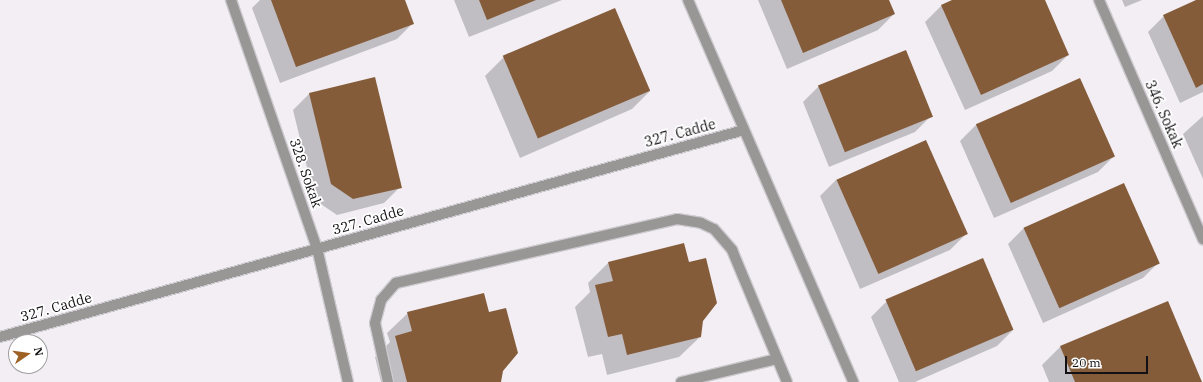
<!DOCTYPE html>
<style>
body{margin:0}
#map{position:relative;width:1203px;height:382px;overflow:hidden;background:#f2eef4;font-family:"IBM Plex Serif",serif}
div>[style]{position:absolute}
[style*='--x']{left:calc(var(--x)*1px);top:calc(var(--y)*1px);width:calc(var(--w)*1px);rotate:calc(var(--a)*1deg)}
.shadow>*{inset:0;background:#0003}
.building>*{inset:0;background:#855c3a;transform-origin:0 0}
.roads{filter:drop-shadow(1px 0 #cecbd0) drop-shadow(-1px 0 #cecbd0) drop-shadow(0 1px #cecbd0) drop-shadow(0 -1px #cecbd0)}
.minor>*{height:10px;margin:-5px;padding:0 5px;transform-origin:5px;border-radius:5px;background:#999795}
span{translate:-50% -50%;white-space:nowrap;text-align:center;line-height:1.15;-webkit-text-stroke:3.5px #fff;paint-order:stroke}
.street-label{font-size:14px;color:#131113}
.north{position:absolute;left:8px;top:334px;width:40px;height:40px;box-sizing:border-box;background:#fff;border:1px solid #a1a0a1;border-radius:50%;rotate:77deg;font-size:11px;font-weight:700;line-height:16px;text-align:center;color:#131113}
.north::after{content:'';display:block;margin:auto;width:14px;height:18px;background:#9e6124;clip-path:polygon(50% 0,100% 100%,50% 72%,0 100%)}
.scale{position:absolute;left:1065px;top:356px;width:83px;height:18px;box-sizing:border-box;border:2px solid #131113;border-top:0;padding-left:5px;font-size:12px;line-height:14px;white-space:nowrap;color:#131113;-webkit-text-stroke:3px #fff;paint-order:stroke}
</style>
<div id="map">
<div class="shadow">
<div style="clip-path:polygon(260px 0,404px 0,413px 23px,397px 39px,280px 83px,252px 8px)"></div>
<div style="clip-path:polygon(454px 0,562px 0,469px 37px)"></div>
<div style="clip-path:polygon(758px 0,888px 0,894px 14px,878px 30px,787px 69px)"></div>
<div style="clip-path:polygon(955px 0,1043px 0,1068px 55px,1052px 71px,965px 110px,925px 22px,941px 6px)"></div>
<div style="clip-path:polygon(1122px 0,1142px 0,1125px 7px)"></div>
<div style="clip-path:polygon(1199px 0,1203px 0,1203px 92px,1180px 103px,1148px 32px,1164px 16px)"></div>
<div style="clip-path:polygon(615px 9px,650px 91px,632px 109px,520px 158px,485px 76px,503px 58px)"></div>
<div style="clip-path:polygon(374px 78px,400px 187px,384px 203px,337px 215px,315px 200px,293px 110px,309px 94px)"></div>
<div style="clip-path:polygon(1080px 79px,1114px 156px,1098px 172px,994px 218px,960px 141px,976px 125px)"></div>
<div style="clip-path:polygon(819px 86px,931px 116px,915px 132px,829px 167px,803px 102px)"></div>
<div style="clip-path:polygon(1203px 116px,1203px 179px,1183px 134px)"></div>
<div style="clip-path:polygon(925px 141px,966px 234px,950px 250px,860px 289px,820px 196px,836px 180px)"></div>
<div style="clip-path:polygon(1024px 228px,1159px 262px,1143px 278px,1043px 323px,1008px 244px)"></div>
<div style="clip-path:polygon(608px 263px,702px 320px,700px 337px,679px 357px,607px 375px,602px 354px,588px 357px,575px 307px,590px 292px,588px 283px)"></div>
<div style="clip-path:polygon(887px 301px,1013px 330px,997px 346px,915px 382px,899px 382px,871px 317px)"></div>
<div style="clip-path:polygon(1168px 302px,1201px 382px,1049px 382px,1042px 365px,1060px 347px)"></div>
<div style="clip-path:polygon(408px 313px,502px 370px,500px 382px,381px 382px,375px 357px,390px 342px,387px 333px)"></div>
</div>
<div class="building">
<div style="clip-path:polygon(271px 0,405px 0,414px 24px,296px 67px)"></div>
<div style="clip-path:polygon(479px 0,536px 0,487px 20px)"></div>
<div style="clip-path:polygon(781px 0,889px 0,895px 14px,803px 53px)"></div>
<div style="clip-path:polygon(952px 0,1045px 0,1069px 55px,981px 95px,941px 5px)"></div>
<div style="clip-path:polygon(1196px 0,1203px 0,1203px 84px,1196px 88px,1163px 15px)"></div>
<div style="left:615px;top:8px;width:90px;height:122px;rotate:67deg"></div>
<div style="left:906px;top:50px;width:72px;height:95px;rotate:68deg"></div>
<div style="clip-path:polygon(375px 77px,402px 188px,353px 199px,331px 184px,309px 93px)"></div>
<div style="left:1080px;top:78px;width:86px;height:114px;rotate:66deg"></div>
<div style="left:926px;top:140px;width:103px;height:98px;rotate:66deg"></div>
<div style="left:1124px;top:183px;width:88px;height:110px;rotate:66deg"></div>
<div style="clip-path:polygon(684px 243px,689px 262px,706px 258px,717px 303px,703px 321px,701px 337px,627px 355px,622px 334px,608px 337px,595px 285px,613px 281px,608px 262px)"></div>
<div style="left:983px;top:258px;width:78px;height:106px;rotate:67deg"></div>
<div style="clip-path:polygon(484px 293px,489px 312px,506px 308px,518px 353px,503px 371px,501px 382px,407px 382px,395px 336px,412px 331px,407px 312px)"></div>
<div style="clip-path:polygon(1168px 301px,1202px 382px,1075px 382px,1060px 346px)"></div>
</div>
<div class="roads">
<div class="minor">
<div style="--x:231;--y:0;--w:262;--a:70.9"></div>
<div style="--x:317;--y:248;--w:138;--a:77"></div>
<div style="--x:688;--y:0;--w:416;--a:66.6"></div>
<div style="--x:1099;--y:0;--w:261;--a:66.5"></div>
<div style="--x:0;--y:337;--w:772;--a:-15.55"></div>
<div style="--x:388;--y:382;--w:60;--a:-102.4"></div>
<div style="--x:375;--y:323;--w:24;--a:-75"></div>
<div style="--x:381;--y:300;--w:23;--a:-49"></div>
<div style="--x:396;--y:283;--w:288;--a:-12.8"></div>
<div style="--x:677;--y:219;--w:24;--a:9"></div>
<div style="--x:701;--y:223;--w:14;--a:25"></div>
<div style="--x:714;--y:229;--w:28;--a:49"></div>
<div style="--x:732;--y:250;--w:143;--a:67.4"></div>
<div style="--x:681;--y:382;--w:99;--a:-13.5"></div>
</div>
</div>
<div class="street-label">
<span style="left:1164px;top:114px;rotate:66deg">346. Sokak</span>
<span style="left:680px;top:133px;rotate:-15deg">327. Cadde</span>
<span style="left:306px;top:173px;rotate:71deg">328. Sokak</span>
<span style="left:368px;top:220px;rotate:-16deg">327. Cadde</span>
<span style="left:56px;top:307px;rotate:-16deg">327. Cadde</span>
</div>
<div class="north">N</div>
<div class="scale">20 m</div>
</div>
